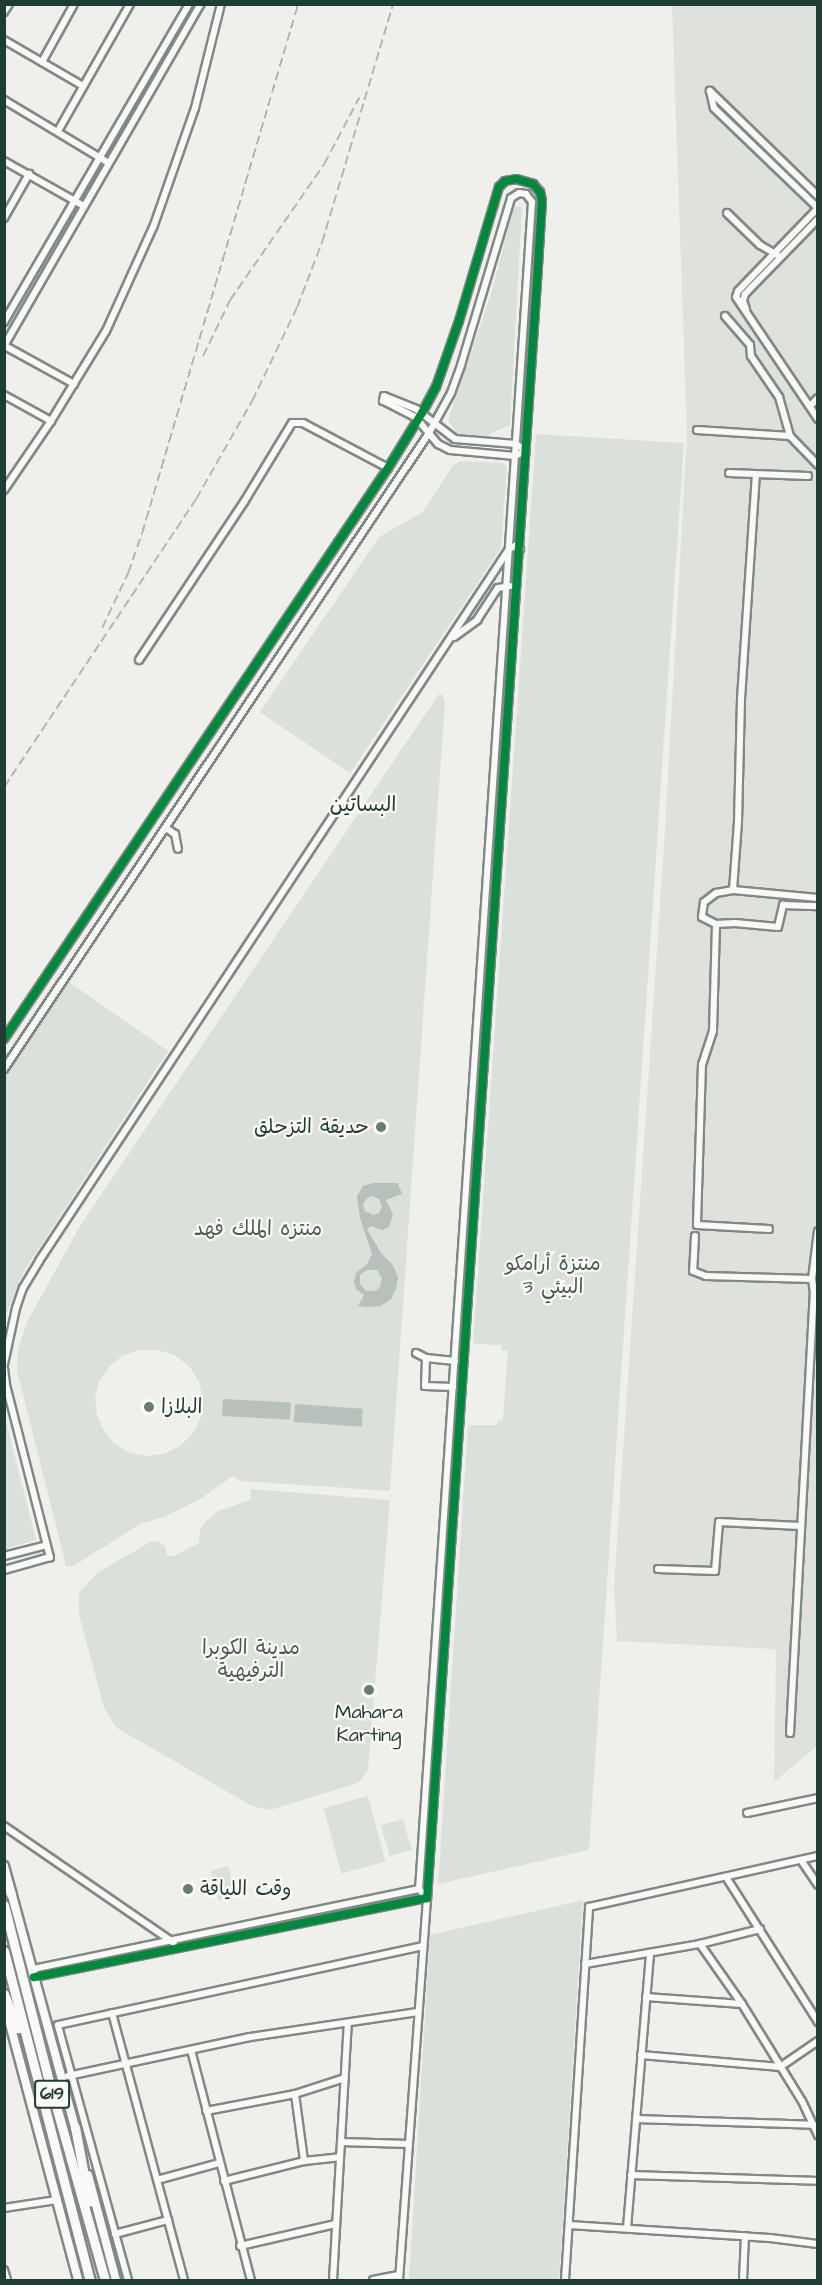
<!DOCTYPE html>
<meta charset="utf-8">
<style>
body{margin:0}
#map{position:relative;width:822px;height:2285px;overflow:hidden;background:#eff0ec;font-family:"Architects Daughter","Playpen Sans Arabic",sans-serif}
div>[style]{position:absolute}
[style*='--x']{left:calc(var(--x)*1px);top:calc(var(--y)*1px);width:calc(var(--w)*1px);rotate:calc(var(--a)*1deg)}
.built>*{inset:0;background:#dee1dc}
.green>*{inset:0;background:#dce0db;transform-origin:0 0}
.water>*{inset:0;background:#b7c0ba;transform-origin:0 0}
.roads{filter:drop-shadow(2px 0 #828885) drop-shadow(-2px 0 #828885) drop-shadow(0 2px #828885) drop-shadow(0 -2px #828885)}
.minor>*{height:6px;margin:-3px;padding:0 3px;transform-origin:3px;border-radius:3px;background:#f9f9f7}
.major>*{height:8px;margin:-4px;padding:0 4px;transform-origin:4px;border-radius:4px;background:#f9f9f7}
.highway>*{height:9px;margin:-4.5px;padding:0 4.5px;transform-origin:4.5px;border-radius:4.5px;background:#f9f9f7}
.rail>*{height:1.5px;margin-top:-0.75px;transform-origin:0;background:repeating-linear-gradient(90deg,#b3b6b4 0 9px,transparent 0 13.5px)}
.cycleway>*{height:8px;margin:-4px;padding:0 4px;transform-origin:4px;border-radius:4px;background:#00873e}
.dots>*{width:16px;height:16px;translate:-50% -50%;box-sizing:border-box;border:3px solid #fdfcf7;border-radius:50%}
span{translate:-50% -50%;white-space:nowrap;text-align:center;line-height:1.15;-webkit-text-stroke:4.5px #fdfcf7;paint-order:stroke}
.shield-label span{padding:2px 4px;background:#fdfcf7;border:2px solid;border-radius:4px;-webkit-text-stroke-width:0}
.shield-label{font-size:18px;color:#1f3d34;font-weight:700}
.poi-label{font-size:20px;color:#1f3d34}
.right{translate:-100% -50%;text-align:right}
.left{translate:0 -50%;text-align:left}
.park-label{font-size:20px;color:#425b53}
.neighbourhood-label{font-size:21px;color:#1f3d34}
.frame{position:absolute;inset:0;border:6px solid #1f3d34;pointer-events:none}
</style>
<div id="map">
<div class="built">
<div style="clip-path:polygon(672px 5px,817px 5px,817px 1746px,774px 1782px,776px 1649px,617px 1641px,614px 1586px,664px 845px,687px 435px)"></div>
</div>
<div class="green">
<div style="clip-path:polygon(514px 206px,522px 207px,510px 425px,485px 436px,457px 433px,448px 420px,492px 291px)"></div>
<div style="clip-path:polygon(536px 434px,684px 443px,589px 1850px,438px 1884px,468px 1425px,497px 1425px,498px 1421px,503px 1419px,508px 1351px,503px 1351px,501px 1345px,473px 1344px)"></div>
<div style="clip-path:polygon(461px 461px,502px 463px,507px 466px,501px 548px,350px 773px,260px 712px,379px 537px,423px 512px,453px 465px)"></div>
<div style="clip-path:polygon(evenodd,439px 694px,443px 695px,445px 702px,390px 1491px,241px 1481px,233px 1476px,197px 1501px,164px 1517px,140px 1524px,72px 1567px,66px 1566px,17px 1371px,18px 1349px,27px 1322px,80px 1226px,439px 694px,139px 1350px,157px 1350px,174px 1355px,189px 1366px,199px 1382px,203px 1399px,201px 1417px,193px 1433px,180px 1446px,164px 1454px,147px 1456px,130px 1453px,115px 1444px,104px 1431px,97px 1415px,95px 1398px,99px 1382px,109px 1367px,122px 1356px,139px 1350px)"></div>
<div style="clip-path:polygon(69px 982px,168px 1051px,24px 1271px,5px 1316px,5px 1077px)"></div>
<div style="clip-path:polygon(5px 1417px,36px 1540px,5px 1549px,4px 1549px)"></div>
<div style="clip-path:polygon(251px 1489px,390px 1500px,368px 1770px,358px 1783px,270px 1810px,252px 1806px,117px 1728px,104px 1708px,79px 1614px,79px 1593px,97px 1573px,152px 1541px,160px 1542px,166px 1548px,167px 1556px,173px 1556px,199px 1543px,200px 1530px,203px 1524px,218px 1511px,250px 1500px)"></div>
<div style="left:368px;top:1796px;width:68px;height:46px;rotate:75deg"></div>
<div style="left:403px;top:1819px;width:32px;height:23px;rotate:74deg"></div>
<div style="left:228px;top:1866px;width:31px;height:18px;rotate:75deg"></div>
<div style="clip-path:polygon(583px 1900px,559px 2280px,409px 2280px,430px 1935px)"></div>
</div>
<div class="water">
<div style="clip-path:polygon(evenodd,373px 1183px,398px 1183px,402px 1194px,386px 1200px,393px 1214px,389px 1227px,382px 1230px,371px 1226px,367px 1229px,381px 1253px,392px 1264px,398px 1277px,396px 1289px,391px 1299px,381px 1306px,368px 1307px,358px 1306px,364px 1295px,356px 1289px,354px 1282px,356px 1273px,367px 1264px,372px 1254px,360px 1218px,357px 1196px,363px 1186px,373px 1183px,372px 1196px,379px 1199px,382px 1207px,379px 1213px,373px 1215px,365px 1211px,363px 1205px,366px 1199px,372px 1196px,373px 1183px,367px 1270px,377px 1270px,382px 1278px,380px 1287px,375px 1291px,366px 1291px,360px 1284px,360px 1275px,367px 1270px)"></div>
<div style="left:223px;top:1399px;width:68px;height:17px;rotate:3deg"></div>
<div style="left:295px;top:1404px;width:68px;height:18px;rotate:4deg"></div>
</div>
<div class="roads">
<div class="minor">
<div style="--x:4;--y:12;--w:9;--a:-58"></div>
<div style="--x:4;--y:40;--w:91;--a:30.2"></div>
<div style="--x:42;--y:62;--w:66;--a:-61.1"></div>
<div style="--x:4;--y:100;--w:122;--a:31"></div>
<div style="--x:58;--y:131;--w:146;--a:-60.4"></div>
<div style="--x:4;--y:161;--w:92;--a:29.4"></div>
<div style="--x:818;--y:196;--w:151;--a:-135.8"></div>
<div style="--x:710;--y:91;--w:17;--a:77"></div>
<div style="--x:714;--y:108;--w:144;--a:43.9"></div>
<div style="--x:818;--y:208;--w:115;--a:133.9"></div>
<div style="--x:738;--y:291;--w:6;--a:108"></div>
<div style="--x:736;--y:297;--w:147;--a:56.1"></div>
<div style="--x:727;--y:213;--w:46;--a:44.1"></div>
<div style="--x:760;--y:245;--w:20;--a:30"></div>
<div style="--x:4;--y:218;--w:51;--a:-60.4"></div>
<div style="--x:746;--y:309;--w:9;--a:-111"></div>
<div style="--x:743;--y:301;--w:7;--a:-74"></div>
<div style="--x:745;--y:294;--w:105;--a:-45.8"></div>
<div style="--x:725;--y:316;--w:38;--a:49"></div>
<div style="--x:750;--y:345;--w:11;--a:85"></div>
<div style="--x:751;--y:356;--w:50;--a:55.7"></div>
<div style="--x:779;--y:397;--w:41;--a:74.2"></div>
<div style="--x:4;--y:322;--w:368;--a:-59.8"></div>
<div style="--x:4;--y:346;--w:395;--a:-60.1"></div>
<div style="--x:5;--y:346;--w:79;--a:28.8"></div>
<div style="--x:4;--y:395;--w:54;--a:29"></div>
<div style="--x:384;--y:396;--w:35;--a:22"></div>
<div style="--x:416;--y:409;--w:49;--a:37.6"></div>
<div style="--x:455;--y:439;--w:61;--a:4.7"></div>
<div style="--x:516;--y:444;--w:12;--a:35"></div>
<div style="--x:526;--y:451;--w:12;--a:156"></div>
<div style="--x:515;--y:456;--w:65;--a:-174.7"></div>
<div style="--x:450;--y:450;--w:13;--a:-153"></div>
<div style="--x:438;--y:444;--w:35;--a:-130"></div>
<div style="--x:415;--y:417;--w:36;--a:-153"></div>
<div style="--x:383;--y:401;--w:5;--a:-79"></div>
<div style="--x:810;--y:406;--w:11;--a:-45"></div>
<div style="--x:697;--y:430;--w:93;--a:3.7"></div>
<div style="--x:790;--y:436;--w:40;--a:46"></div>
<div style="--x:729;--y:473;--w:79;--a:2.2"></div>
<div style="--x:4;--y:490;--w:83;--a:-55.7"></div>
<div style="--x:51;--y:421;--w:105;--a:-58.6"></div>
<div style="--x:106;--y:331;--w:116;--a:-65.6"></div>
<div style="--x:154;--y:225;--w:124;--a:-70.7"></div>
<div style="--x:195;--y:108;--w:107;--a:-76"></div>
<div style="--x:454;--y:637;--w:29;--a:-36"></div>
<div style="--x:477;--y:620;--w:38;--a:-57"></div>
<div style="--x:498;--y:588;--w:12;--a:-9"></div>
<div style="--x:139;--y:660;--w:190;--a:-56.4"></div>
<div style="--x:244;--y:502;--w:92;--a:-58.7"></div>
<div style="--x:292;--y:423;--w:11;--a:0"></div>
<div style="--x:303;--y:423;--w:96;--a:27.9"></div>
<div style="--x:166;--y:828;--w:11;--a:34"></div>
<div style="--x:175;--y:834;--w:15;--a:79"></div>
<div style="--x:733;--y:890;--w:68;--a:-85.8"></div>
<div style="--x:738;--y:822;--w:123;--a:-88.6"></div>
<div style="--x:741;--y:699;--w:225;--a:-86.2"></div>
<div style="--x:818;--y:898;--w:85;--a:-174.6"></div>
<div style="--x:733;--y:890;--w:17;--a:170"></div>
<div style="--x:716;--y:893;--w:15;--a:143"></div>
<div style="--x:704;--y:902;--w:15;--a:98"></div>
<div style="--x:702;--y:917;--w:16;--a:27"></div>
<div style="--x:716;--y:924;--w:19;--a:-3"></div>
<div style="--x:735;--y:923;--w:43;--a:5.3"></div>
<div style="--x:778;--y:927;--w:23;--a:-77"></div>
<div style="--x:783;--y:905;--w:35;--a:2"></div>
<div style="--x:716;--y:924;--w:107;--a:91.6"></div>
<div style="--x:713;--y:1031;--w:35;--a:108"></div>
<div style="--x:702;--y:1064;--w:161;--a:91.8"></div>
<div style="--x:697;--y:1225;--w:72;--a:3.2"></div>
<div style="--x:4;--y:1039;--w:688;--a:-56.08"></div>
<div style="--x:388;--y:468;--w:65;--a:-58.3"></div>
<div style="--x:422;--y:413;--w:30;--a:-62"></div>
<div style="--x:436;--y:387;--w:70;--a:-70.8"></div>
<div style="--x:459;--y:321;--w:140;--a:-73.4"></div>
<div style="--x:499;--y:187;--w:8;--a:-45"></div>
<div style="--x:505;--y:181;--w:11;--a:-10"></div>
<div style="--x:516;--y:179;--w:18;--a:16"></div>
<div style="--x:533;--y:184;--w:11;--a:49"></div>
<div style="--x:540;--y:192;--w:9;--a:77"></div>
<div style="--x:542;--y:201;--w:66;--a:93.5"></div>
<div style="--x:538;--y:267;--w:1635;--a:93.89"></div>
<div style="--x:427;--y:1898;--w:401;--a:168.6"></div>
<div style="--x:4;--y:1069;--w:765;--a:-56.25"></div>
<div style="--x:429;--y:433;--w:46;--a:-61.2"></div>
<div style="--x:451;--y:393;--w:30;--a:-70"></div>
<div style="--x:461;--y:365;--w:174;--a:-73.3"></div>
<div style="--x:511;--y:198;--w:9;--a:-32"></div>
<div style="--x:519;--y:193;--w:7;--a:8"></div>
<div style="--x:526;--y:194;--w:10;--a:53"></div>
<div style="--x:532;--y:202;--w:1691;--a:93.83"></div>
<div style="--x:419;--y:1889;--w:395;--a:168.3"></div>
<div style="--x:695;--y:1236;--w:35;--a:93"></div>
<div style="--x:693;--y:1271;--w:14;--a:21"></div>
<div style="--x:706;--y:1276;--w:106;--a:1.6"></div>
<div style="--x:416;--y:1353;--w:11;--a:27"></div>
<div style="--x:426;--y:1358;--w:29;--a:6"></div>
<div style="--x:426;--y:1358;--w:28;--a:92"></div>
<div style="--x:425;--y:1386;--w:28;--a:2"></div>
<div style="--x:4;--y:1364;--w:57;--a:-77.9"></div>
<div style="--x:16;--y:1308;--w:21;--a:-71"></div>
<div style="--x:23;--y:1288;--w:31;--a:-59"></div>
<div style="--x:39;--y:1261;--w:853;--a:-56.57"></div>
<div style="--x:509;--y:549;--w:7;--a:-27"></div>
<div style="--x:515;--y:546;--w:6;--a:31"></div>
<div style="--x:4;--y:1368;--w:17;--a:83"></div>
<div style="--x:6;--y:1385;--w:178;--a:75.7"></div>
<div style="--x:50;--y:1557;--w:48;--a:164.2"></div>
<div style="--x:4;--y:1556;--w:44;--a:-14.3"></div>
<div style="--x:658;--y:1569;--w:57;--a:2"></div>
<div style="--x:715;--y:1571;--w:49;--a:-85.3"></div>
<div style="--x:719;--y:1522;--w:81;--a:2.8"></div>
<div style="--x:790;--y:1733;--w:441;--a:-86.9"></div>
<div style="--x:814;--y:1293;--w:14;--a:-98"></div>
<div style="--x:812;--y:1279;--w:48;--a:-82.9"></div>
<div style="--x:747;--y:1813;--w:73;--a:-11.9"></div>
<div style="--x:4;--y:1826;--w:206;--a:34.5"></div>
<div style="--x:801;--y:1860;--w:30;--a:56"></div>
<div style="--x:726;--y:1877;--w:172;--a:57.6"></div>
<div style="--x:700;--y:1944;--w:73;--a:55"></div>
<div style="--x:742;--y:2004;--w:114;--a:58.3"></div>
<div style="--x:802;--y:2101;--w:38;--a:65"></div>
<div style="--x:585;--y:1964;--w:117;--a:-9.9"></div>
<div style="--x:700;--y:1944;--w:62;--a:-14"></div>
<div style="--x:646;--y:1997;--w:96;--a:4.2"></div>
<div style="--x:112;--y:2013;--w:277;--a:74.9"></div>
<div style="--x:191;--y:2050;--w:238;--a:75.4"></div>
<div style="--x:641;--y:2055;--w:140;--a:4.9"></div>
<div style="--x:780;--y:2067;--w:46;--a:-34.4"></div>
<div style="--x:68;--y:2076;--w:186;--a:-12.1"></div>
<div style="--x:250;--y:2037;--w:170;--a:-8.5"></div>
<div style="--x:295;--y:2094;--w:68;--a:82.3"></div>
<div style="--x:206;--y:2111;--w:91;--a:-10.8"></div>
<div style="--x:295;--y:2094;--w:52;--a:-17.7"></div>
<div style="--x:636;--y:2119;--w:177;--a:1.9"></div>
<div style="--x:341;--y:2142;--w:68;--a:1.7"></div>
<div style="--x:631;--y:2175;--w:187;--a:1.8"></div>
<div style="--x:157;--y:2180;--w:64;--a:-15.3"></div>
<div style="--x:224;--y:2181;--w:82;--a:-14"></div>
<div style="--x:304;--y:2161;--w:36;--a:-6"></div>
<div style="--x:4;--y:2208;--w:53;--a:-8.7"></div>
<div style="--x:569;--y:2225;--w:201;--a:3.7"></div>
<div style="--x:770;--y:2238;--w:48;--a:7.1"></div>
<div style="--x:627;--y:2228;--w:276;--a:-85.2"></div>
<div style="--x:115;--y:2234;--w:55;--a:-14.8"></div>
<div style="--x:240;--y:2246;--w:98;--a:-13"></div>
<div style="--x:4;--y:2270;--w:10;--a:73"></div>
<div style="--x:128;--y:2280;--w:264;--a:-105.4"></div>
<div style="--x:58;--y:2025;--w:373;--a:-12.2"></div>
<div style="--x:333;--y:2280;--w:257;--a:-86.7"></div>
<div style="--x:373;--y:2280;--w:26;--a:-11"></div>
<div style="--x:399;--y:2280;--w:383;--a:-85.8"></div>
<div style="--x:427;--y:1898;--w:12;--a:-132"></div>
<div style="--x:565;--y:2280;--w:374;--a:-86.3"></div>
<div style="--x:589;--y:1907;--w:235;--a:-12.6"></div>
<div style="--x:743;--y:2280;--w:44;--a:-87.4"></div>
</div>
<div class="major">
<div style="--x:4;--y:1866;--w:275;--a:74.8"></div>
<div style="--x:5;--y:2005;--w:285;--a:75.1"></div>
<div style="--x:88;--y:2175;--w:109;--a:75.1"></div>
</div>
<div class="highway">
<div style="--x:4;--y:1875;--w:20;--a:70"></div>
<div style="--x:4;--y:1905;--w:174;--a:75.7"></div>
<div style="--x:47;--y:2074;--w:214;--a:74.3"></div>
<div style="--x:4;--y:1951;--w:340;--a:75.4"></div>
<div style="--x:4;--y:1994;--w:37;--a:68"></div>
<div style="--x:75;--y:2127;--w:76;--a:79.4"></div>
</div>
</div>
<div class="rail">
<div style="--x:203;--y:356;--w:62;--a:-64.3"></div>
<div style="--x:230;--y:300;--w:165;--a:-55.3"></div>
<div style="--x:324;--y:164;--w:75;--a:-62.1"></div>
<div style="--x:102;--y:628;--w:61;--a:-64.7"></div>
<div style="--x:128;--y:573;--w:42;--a:-70.7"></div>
<div style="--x:142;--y:533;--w:552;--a:-73.57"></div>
<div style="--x:4;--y:787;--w:346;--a:-56.3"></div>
<div style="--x:196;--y:499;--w:113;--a:-60.3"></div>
<div style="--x:252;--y:401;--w:104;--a:-64.4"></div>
<div style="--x:297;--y:307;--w:70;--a:-69"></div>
<div style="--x:322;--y:242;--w:248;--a:-73.4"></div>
</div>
<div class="cycleway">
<div style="--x:4;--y:1039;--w:688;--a:-56.08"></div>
<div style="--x:388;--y:468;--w:65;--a:-58.3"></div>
<div style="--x:422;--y:413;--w:30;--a:-62"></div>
<div style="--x:436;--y:387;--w:70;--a:-70.8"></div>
<div style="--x:459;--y:321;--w:140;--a:-73.4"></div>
<div style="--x:499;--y:187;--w:8;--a:-45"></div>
<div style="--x:505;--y:181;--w:11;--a:-10"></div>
<div style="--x:516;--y:179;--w:18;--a:16"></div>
<div style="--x:533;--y:184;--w:11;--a:49"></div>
<div style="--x:540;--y:192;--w:9;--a:77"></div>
<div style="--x:542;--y:201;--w:66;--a:93.5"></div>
<div style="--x:538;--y:267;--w:1635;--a:93.89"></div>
<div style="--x:427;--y:1898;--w:401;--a:168.6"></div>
</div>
<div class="dots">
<div style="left:381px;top:1127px;background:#687c74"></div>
<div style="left:149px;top:1407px;background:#687c74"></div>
<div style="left:369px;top:1690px;background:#687c74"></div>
<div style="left:188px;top:1889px;background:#687c74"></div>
</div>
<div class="shield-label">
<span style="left:52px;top:2094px">619</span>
</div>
<div class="poi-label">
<span class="right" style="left:369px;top:1127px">حديقة التزحلق</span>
<span class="left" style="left:161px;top:1407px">البلازا</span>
<span style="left:369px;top:1724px">Mahara<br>Karting</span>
<span class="left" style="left:200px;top:1889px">وقت اللياقة</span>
</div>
<div class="park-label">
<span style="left:258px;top:1229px">منتزه الملك فهد</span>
<span style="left:553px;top:1276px">منتزة أرامكو<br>البيئي 3</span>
<span style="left:251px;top:1660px">مدينة الكوبرا<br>الترفيهية</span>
</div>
<div class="neighbourhood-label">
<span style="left:363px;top:805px">البساتين</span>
</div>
<div class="frame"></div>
</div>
